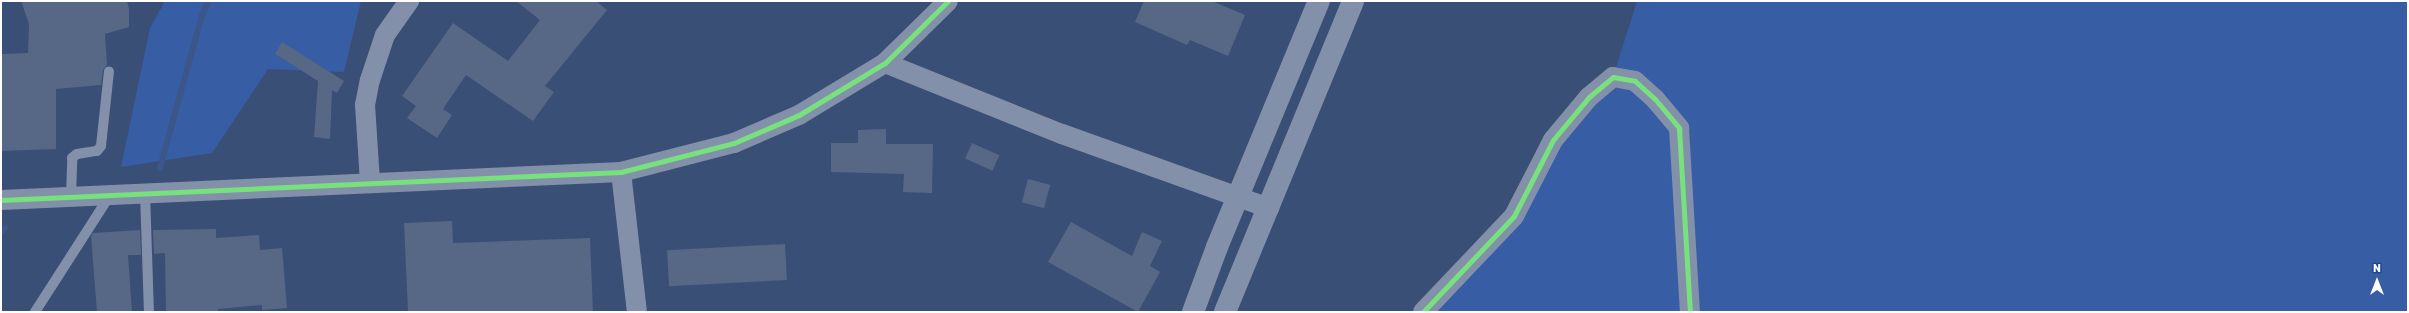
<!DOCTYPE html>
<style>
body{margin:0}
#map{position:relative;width:2409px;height:313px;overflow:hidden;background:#3a4f76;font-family:Rubik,sans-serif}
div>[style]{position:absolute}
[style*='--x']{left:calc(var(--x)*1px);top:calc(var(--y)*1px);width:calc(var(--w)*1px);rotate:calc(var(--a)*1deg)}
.green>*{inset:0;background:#375da5}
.stream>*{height:5.5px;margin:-2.75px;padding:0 2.75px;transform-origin:2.75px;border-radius:2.75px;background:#3d5689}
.building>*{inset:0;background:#576786;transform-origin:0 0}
.service>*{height:10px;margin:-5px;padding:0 5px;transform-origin:5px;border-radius:5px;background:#8390a9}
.minor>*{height:20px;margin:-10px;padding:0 10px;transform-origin:10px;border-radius:10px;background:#8390a9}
.tertiary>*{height:22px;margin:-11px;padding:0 11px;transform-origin:11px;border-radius:11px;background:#8390a9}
.cycleway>*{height:5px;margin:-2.5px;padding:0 2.5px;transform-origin:2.5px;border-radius:2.5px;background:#77e17e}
span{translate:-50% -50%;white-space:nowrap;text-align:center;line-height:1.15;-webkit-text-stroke:4px #22478f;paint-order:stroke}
.frame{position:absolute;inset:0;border:2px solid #fff;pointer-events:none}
.north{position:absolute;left:2357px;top:261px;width:40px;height:40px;-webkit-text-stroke:3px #22478f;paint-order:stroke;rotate:0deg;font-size:11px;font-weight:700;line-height:16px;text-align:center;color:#fff}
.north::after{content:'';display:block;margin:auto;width:14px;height:18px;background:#fff;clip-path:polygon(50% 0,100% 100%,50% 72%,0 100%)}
</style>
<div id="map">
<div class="green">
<div style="clip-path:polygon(165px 1px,361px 1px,344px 72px,268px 69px,212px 153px,121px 167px,150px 28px)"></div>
<div style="clip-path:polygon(1637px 1px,2408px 1px,2408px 312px,1423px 312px,1514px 216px,1553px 140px,1613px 77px)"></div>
</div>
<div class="stream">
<div style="--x:160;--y:168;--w:158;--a:-74.6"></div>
<div style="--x:202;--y:16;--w:17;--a:-65"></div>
<div style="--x:1;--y:232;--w:6;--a:-45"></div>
</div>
<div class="building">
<div style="clip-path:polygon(21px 1px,127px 1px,129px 9px,129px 27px,105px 34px,107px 65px,103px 70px,101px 85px,56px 89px,56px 149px,1px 151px,1px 54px,28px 53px,29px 24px)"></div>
<div style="clip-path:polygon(516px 1px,596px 1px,607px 10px,545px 86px,554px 92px,533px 121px,466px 75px,443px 109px,452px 115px,437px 138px,407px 118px,416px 106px,402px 96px,453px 23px,508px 61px,540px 20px)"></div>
<div style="clip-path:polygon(1144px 1px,1212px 1px,1245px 15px,1228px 56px,1190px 40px,1187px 45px,1135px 22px)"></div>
<div style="clip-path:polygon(282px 42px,344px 81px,337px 93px,332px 90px,330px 139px,314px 137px,318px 81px,275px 54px)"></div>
<div style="clip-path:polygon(886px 129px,886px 144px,933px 144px,932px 193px,903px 192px,904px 174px,831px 172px,831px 143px,858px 143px,858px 130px)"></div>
<div style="left:972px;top:143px;width:30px;height:17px;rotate:24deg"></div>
<div style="left:1028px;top:179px;width:23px;height:24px;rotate:15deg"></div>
<div style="clip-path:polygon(452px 221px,453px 243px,590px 238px,593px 312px,408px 312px,404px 223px)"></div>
<div style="clip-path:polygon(1071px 222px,1132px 256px,1142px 232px,1162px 241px,1150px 266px,1160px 272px,1138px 312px,1048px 262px)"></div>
<div style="clip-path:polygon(216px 229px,216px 238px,259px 235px,260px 250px,282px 248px,287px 308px,262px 310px,262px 305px,218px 309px,218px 312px,166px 312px,165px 253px,154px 254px,153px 230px)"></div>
<div style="clip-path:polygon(140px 230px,141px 255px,128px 255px,132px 312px,97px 312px,91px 236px,93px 233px)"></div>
<div style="left:785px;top:244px;width:36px;height:118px;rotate:87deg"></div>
</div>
<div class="service">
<div style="--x:145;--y:193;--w:119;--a:88.1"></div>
<div style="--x:71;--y:196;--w:38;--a:-88"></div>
<div style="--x:72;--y:158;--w:6;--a:-39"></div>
<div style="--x:77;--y:154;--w:20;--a:-9"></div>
<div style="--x:97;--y:151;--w:6;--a:-51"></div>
<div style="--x:101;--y:146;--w:75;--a:-83.9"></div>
<div style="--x:35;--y:312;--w:139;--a:-57.3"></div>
</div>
<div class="minor">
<div style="--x:885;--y:63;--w:191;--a:21.9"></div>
<div style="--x:1062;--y:134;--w:220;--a:19.7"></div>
<div style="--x:621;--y:172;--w:141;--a:83.5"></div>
<div style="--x:370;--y:182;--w:77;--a:-93.7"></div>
<div style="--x:365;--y:105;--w:25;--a:-79"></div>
<div style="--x:370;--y:80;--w:47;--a:-71.6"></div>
<div style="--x:385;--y:35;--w:42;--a:-54.8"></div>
<div style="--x:1;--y:200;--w:621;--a:-2.59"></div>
<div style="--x:621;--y:172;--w:117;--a:-14.4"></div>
<div style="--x:734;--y:143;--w:71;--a:-23.3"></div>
<div style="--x:799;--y:115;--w:100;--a:-31.2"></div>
<div style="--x:885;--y:63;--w:88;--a:-44.5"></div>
<div style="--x:1423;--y:312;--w:132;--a:-46.5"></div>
<div style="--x:1514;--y:216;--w:85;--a:-62.8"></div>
<div style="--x:1553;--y:140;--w:56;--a:-50.1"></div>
<div style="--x:1589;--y:97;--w:31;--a:-40"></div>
<div style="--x:1613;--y:77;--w:22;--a:10"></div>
<div style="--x:1635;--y:81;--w:27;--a:42"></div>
<div style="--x:1655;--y:99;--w:38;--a:50"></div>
<div style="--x:1679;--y:128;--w:184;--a:86.6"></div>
</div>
<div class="tertiary">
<div style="--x:1193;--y:312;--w:69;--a:-69.7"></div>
<div style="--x:1217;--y:247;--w:266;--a:-67.5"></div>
<div style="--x:1225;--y:312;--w:336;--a:-67.6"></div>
</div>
<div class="cycleway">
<div style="--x:1;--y:200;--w:621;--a:-2.59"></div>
<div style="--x:621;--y:172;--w:117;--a:-14.4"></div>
<div style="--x:734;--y:143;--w:71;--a:-23.3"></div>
<div style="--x:799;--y:115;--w:100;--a:-31.2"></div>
<div style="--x:885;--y:63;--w:88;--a:-44.5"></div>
<div style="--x:1423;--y:312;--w:132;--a:-46.5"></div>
<div style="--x:1514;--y:216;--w:85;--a:-62.8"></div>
<div style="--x:1553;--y:140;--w:56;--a:-50.1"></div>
<div style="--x:1589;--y:97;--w:31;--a:-40"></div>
<div style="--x:1613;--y:77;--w:22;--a:10"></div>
<div style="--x:1635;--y:81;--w:27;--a:42"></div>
<div style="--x:1655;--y:99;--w:38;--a:50"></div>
<div style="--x:1679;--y:128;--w:184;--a:86.6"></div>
</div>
<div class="frame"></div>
<div class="north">N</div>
</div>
